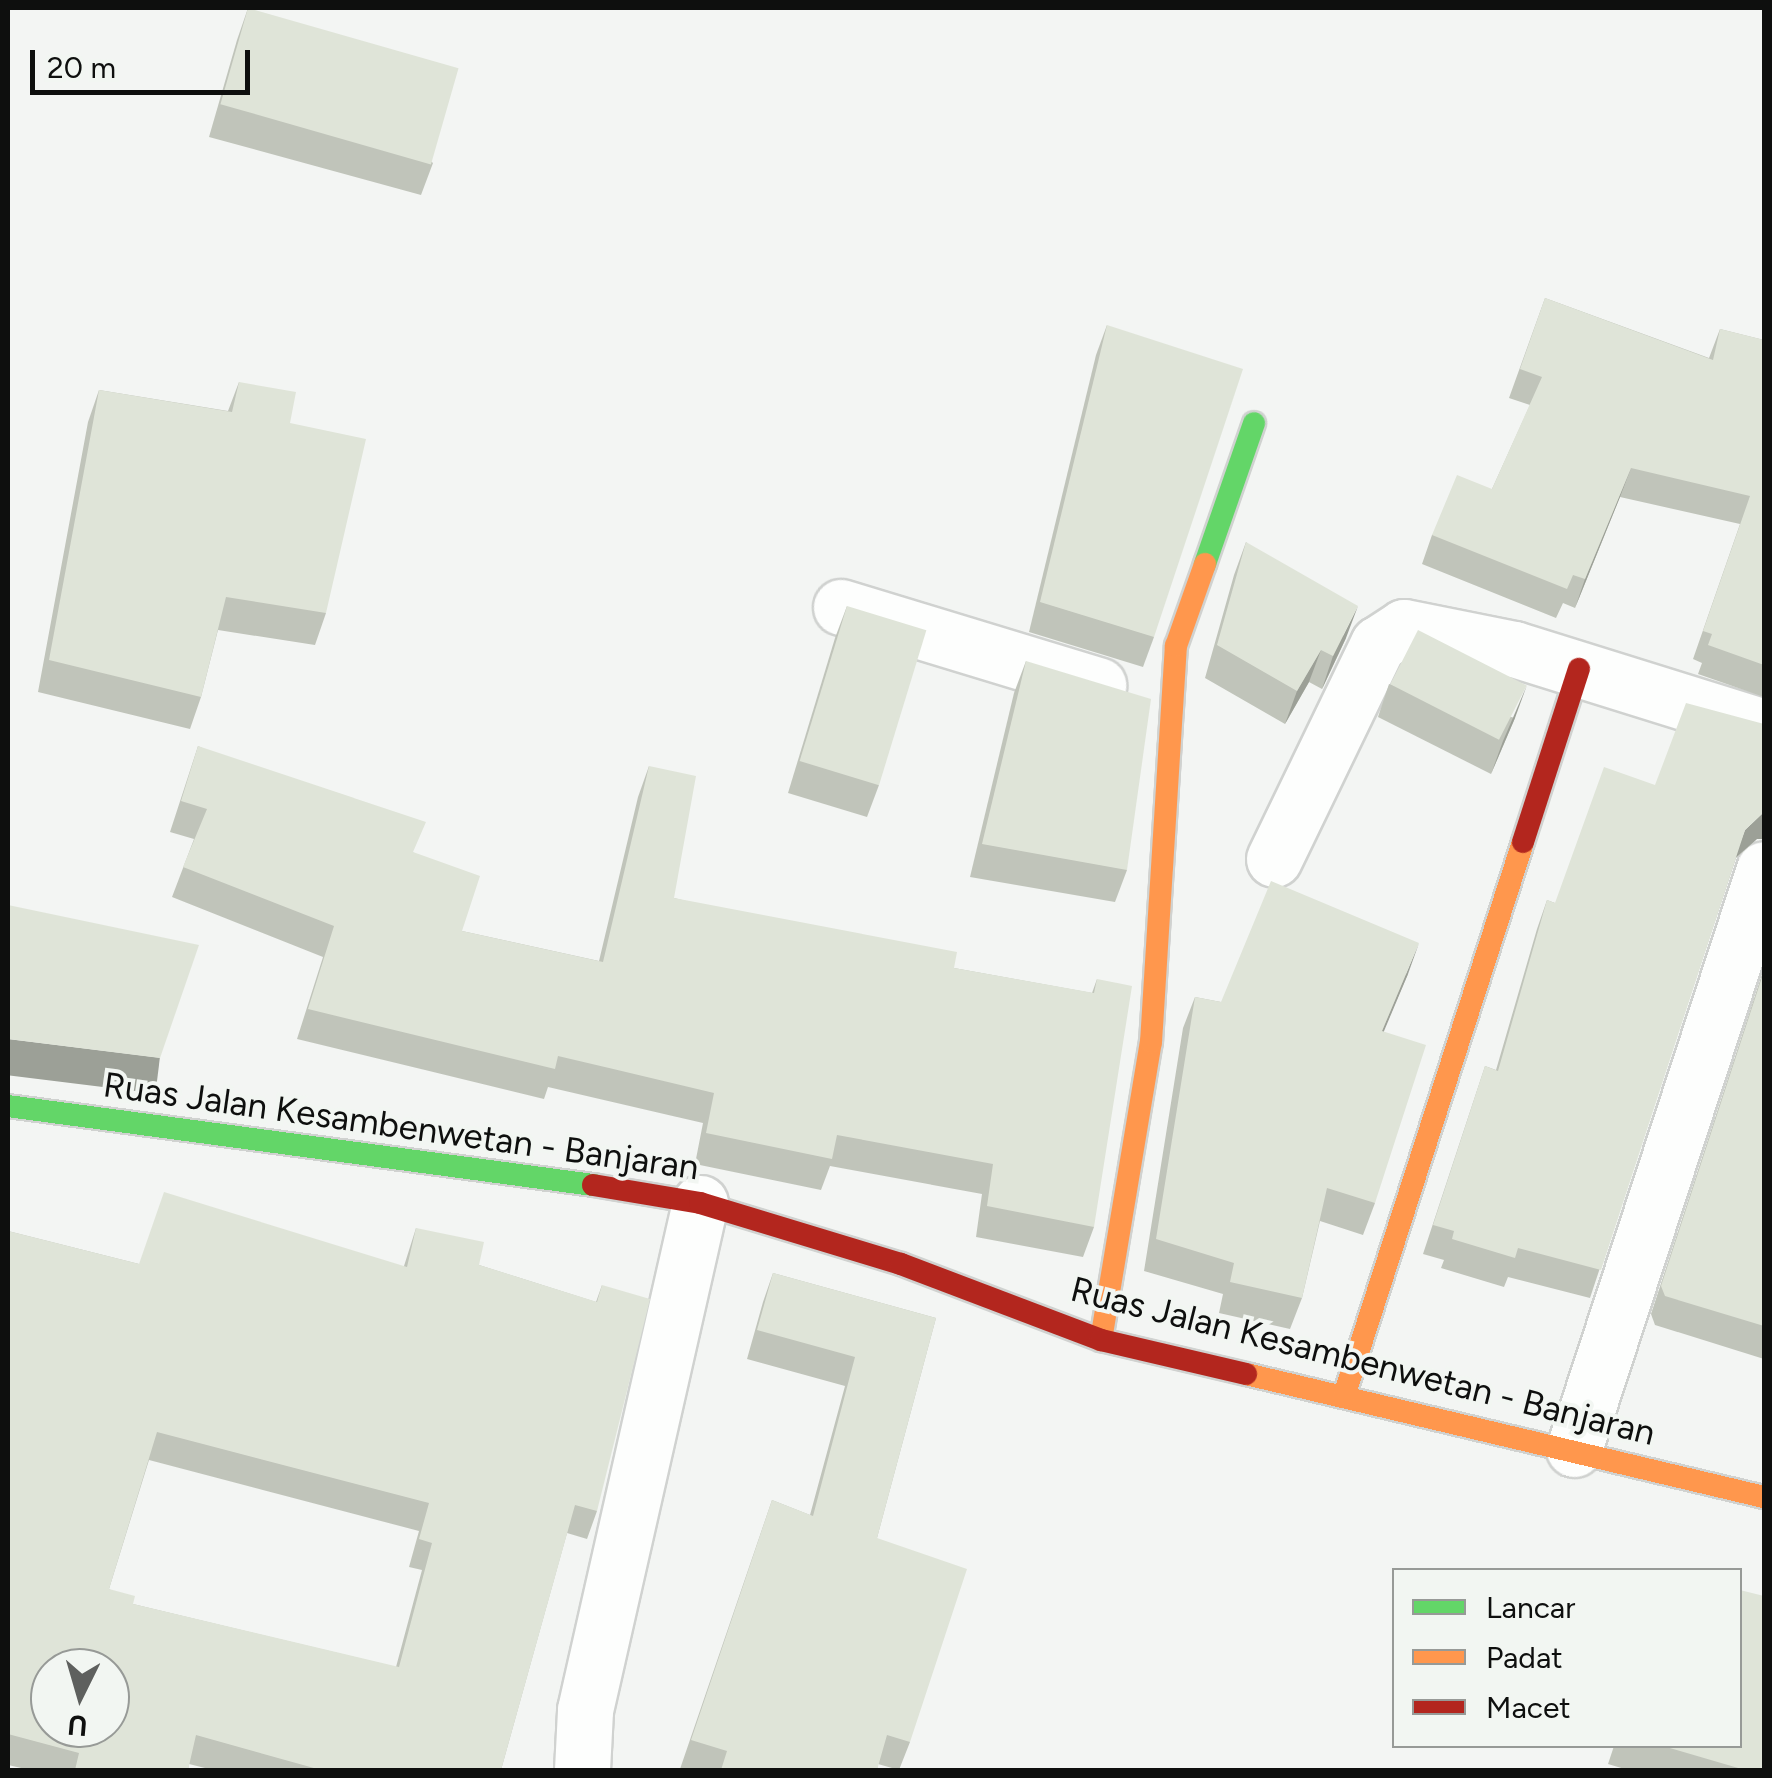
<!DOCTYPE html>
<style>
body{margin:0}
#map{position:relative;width:1772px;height:1778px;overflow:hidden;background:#f3f5f3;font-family:Figtree,sans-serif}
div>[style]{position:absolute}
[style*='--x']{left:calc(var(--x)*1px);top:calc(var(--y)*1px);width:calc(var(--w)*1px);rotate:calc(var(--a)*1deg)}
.roads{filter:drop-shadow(2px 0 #d0d2d0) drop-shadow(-2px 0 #d0d2d0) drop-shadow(0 2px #d0d2d0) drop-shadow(0 -2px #d0d2d0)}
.street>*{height:55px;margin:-27.5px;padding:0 27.5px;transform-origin:27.5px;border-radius:27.5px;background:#fdfefd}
.fast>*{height:22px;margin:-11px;padding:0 11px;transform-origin:11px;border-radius:11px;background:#63d668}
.slow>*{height:22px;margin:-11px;padding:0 11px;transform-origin:11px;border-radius:11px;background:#ff974d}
.jam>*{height:22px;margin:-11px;padding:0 11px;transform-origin:11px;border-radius:11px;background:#b3261e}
.wall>*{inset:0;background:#c0c4ba}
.shaded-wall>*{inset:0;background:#9ca097;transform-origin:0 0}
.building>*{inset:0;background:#dfe4d8;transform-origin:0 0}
span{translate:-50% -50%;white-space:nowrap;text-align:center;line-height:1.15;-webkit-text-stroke:8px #f2f6f2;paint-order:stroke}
.street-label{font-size:35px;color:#0e0f0e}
.frame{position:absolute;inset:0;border:10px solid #0e0f0e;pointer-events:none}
.legend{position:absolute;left:1392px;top:1568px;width:350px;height:180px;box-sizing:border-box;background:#f2f6f2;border:2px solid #979a97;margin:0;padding:12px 18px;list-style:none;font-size:30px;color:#0e0f0e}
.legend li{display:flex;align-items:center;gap:20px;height:50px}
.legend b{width:50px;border:2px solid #979a97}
.north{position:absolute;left:30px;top:1648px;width:100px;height:100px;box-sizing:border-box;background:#f2f6f2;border:2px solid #979a97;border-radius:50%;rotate:185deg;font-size:28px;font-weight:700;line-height:40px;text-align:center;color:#0e0f0e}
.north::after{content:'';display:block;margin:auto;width:35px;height:45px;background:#5e605e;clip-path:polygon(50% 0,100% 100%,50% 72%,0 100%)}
.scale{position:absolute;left:30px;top:50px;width:220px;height:45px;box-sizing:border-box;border:5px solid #0e0f0e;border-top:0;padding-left:12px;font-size:30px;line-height:35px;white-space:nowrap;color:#0e0f0e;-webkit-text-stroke:8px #f2f6f2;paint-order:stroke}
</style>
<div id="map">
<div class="roads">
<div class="street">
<div style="--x:841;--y:607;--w:269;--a:16.9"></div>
<div style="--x:1274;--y:859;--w:239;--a:-64.2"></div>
<div style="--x:1378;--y:644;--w:31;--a:-33"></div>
<div style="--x:1404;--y:627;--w:112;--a:11.3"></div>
<div style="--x:1514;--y:649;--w:262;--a:17.3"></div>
<div style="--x:1574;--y:1449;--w:610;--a:-71.86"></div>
<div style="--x:582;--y:1770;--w:60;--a:-87.1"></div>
<div style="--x:585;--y:1710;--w:520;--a:-77.22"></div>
</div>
<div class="fast">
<div style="--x:1205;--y:564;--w:149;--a:-70.8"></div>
<div style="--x:8;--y:1106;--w:590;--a:7.69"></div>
</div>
<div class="slow">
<div style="--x:1101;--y:1340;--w:302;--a:-80.5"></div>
<div style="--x:1151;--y:1042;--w:397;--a:-86.4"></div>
<div style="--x:1176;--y:646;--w:87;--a:-70.5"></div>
<div style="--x:1246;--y:1374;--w:532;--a:13.36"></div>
<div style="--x:1344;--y:1396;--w:582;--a:-72.09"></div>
</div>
<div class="jam">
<div style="--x:1523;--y:842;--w:182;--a:-72.1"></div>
<div style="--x:593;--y:1185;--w:109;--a:9.5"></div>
<div style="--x:700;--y:1203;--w:210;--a:16.9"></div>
<div style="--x:901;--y:1264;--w:214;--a:20.8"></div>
<div style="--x:1101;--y:1340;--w:149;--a:13.2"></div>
</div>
</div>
<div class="wall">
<div style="clip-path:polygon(248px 8px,433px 163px,421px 195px,209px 137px,237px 40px)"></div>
<div style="clip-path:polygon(1545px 298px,1709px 358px,1720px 329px,1764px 340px,1764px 697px,1698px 674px,1702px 663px,1693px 659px,1740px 524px,1620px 497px,1575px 608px,1563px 603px,1556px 618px,1422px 564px,1432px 535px,1492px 489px,1530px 405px,1509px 398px)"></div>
<div style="clip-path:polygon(1107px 325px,1154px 637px,1143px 667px,1029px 632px,1096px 355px)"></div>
<div style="clip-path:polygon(239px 382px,290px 423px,326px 613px,315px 645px,218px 630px,201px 697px,190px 729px,38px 692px,88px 422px,99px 390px,228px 411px)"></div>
<div style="clip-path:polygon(1246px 542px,1346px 638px,1322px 689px,1309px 682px,1285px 724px,1205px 678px,1234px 575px)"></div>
<div style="clip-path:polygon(847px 606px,879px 785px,867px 817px,788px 793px,835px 638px)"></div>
<div style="clip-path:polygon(1026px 661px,1127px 870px,1115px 902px,970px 877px,1014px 693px)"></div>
<div style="clip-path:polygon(1389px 684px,1515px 718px,1491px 774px,1378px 717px)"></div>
<div style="clip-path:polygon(198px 746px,414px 853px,462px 931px,599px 961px,638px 797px,649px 766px,674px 898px,954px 968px,1092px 993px,1097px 979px,1094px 1227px,1083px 1257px,976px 1237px,982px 1194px,830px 1166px,821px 1190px,695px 1164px,703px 1123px,548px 1087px,544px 1099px,297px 1039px,323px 957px,172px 897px,194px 839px,170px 832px)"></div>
<div style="clip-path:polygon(1757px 839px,1736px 858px,1590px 1298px,1508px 1277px,1504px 1287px,1441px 1268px,1444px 1260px,1423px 1254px,1485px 1066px,1496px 1070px,1537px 929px,1547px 900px,1555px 903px)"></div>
<div style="clip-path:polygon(1764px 968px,1764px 1359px,1655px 1325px,1651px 1314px)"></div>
<div style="clip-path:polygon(1408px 974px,1383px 1032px,1375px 1203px,1363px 1235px,1320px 1221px,1302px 1298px,1290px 1329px,1219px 1313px,1223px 1294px,1144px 1271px,1183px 1028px,1195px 997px,1221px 1002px)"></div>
<div style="clip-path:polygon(evenodd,416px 1228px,479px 1265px,596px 1302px,602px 1285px,597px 1511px,587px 1539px,567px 1533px,501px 1770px,213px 1770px,189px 1764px,188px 1770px,30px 1770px,8px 1765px,8px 1231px,139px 1264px,404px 1266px,416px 1228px,149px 1460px,419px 1531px,409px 1567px,422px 1570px,396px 1667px,133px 1604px,109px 1589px,149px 1460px)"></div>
<div style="clip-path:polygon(773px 1273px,936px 1318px,877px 1538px,910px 1742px,899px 1770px,878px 1764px,877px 1770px,686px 1770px,680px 1769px,772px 1500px,810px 1515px,845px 1386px,747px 1359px,763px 1302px)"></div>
<div style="clip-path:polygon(1754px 1594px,1764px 1770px,1628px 1770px,1608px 1764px,1614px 1746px,1740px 1746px)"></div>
</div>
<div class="shaded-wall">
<div style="clip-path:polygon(1631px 468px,1620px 497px,1575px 608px,1585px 579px)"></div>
<div style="clip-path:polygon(1358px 606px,1346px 638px,1322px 689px,1333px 656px)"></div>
<div style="clip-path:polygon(1321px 650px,1309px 682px,1285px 724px,1297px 691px)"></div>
<div style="clip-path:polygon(1527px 685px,1515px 718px,1491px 774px,1503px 741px)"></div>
<div style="clip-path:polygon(1764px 812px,1764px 839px,1757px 839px,1734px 859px,1745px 830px)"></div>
<div style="clip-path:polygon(1419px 943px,1408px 974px,1371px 1062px,1382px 1031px)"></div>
<div style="left:8px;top:1039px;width:153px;height:36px;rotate:7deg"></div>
</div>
<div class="building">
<div style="left:248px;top:8px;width:219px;height:100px;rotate:16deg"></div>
<div style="clip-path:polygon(1545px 298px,1713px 360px,1720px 329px,1764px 340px,1764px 665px,1708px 645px,1712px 634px,1703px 631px,1750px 496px,1631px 468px,1585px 579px,1573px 575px,1567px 589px,1432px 535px,1457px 475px,1492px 489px,1542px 377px,1520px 369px)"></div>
<div style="clip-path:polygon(1107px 325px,1243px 369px,1154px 637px,1040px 602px)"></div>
<div style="clip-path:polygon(239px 382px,296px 392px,290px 423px,366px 439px,326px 613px,226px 597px,201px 697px,49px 660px,99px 390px,232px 412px)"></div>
<div style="clip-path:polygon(1246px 542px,1358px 606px,1333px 656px,1321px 650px,1297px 691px,1217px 645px)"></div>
<div style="left:847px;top:606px;width:83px;height:162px;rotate:17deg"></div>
<div style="left:1418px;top:630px;width:122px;height:61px;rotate:27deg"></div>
<div style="clip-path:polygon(1026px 661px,1151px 699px,1127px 870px,982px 844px)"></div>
<div style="clip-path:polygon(1686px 703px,1764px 724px,1764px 812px,1745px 830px,1601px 1270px,1518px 1248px,1515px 1258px,1452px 1239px,1454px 1231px,1433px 1225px,1485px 1066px,1498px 1071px,1547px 900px,1555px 903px,1604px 767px,1655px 785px)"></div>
<div style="clip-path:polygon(198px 746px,426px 822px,413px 852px,480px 876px,462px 931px,603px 962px,649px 766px,696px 776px,674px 898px,957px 952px,954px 968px,1094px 993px,1097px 979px,1132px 986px,1094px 1227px,987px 1206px,993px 1164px,837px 1135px,832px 1159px,706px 1133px,714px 1093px,558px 1056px,555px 1069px,308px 1009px,334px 926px,183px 867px,207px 809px,181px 801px)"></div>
<div style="clip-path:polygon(1271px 881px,1419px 943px,1382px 1031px,1426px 1045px,1375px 1203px,1327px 1188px,1302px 1298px,1230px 1282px,1234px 1263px,1156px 1239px,1195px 997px,1221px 1002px)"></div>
<div style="clip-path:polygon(8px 905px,199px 945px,160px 1058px,8px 1039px)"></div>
<div style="clip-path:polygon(1764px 971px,1764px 1326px,1665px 1296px,1661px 1286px)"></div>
<div style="clip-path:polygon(evenodd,164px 1192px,407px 1267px,416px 1228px,484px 1242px,479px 1265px,597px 1302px,602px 1285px,650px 1299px,597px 1511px,575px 1505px,501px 1770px,321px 1770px,196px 1735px,188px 1770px,75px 1770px,79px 1753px,8px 1734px,8px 1231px,139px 1264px,164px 1192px,157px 1432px,429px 1503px,419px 1539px,432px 1543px,399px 1667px,133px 1604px,135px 1596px,109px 1589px,157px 1432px,164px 1192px,50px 1668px,110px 1668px,110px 1728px,50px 1728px,50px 1668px)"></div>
<div style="clip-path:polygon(773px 1273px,936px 1318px,877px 1538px,967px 1569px,910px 1742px,887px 1735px,877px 1770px,721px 1770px,727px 1751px,691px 1740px,772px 1500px,813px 1516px,855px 1357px,757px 1330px)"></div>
<div style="clip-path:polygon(1740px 1590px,1764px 1596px,1764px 1770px,1745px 1770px,1663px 1746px,1740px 1746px)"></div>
</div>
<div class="street-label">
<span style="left:401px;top:1126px;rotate:8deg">Ruas Jalan Kesambenwetan - Banjaran</span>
<span style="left:1363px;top:1361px;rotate:14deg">Ruas Jalan Kesambenwetan - Banjaran</span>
</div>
<div class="frame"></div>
<ul class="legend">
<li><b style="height:12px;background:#63d668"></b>Lancar</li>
<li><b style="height:12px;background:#ff974d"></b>Padat</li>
<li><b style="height:12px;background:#b3261e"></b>Macet</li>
</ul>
<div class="north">U</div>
<div class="scale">20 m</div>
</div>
